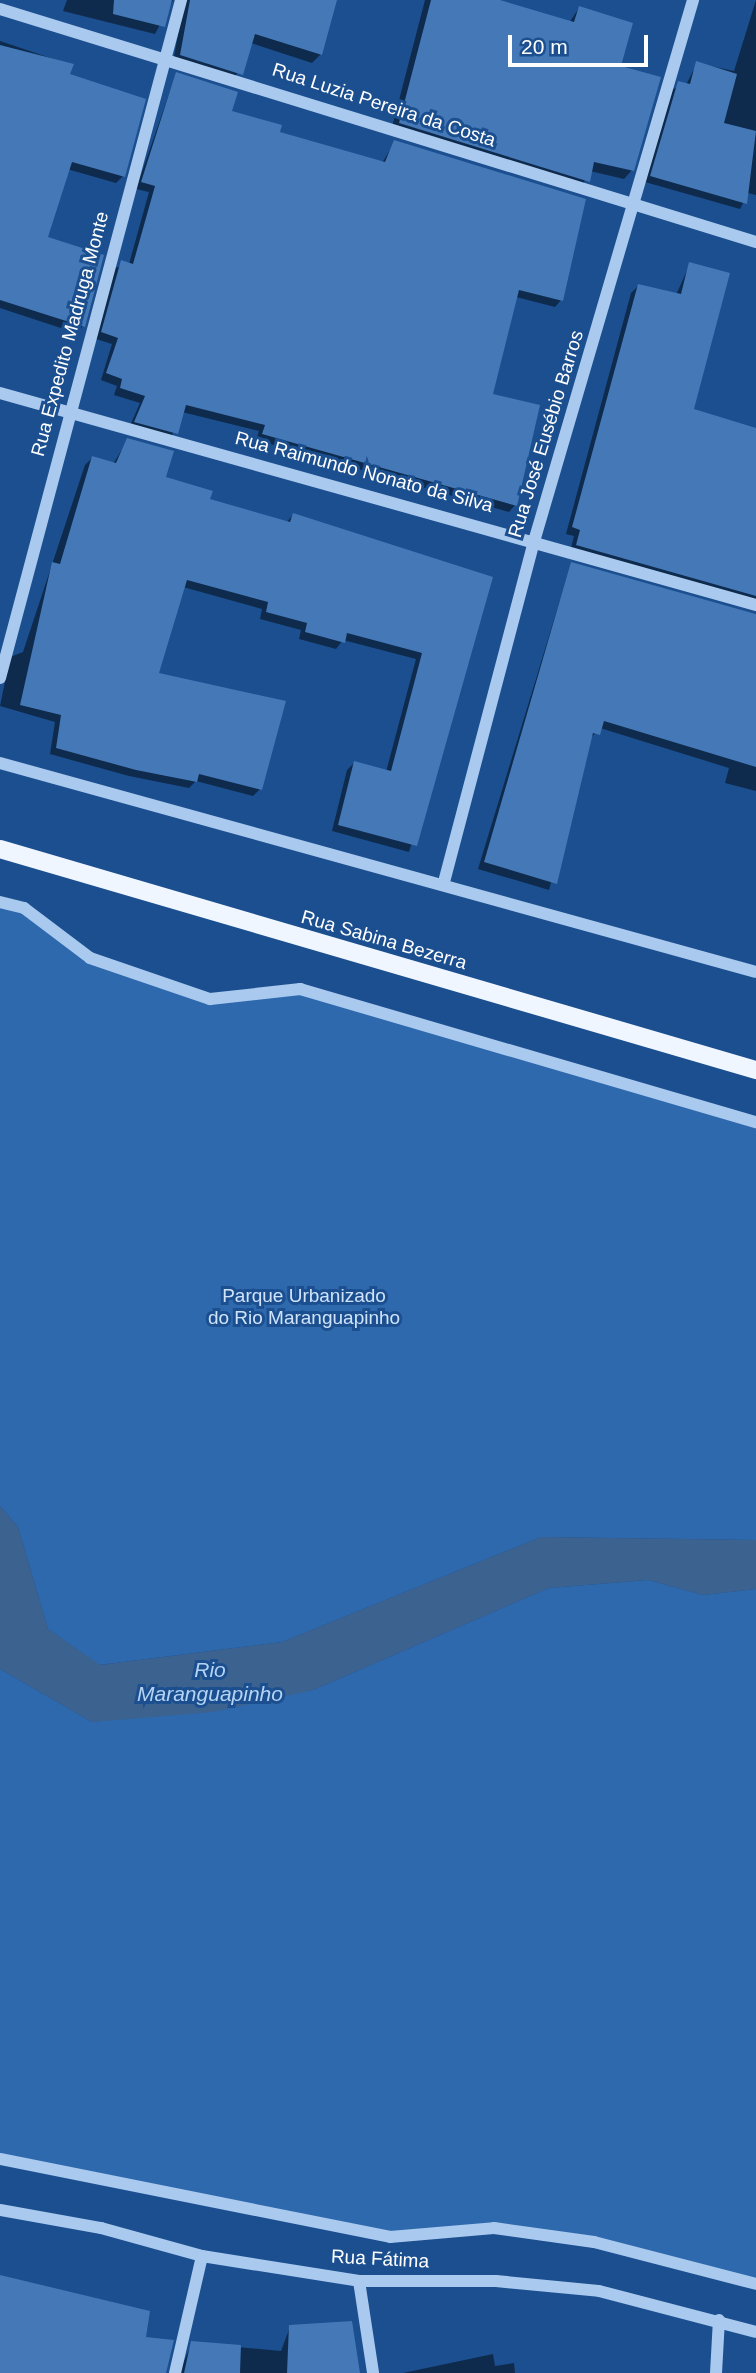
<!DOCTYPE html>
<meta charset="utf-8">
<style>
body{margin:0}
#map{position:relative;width:756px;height:2373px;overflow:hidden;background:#1b4f8f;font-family:Arial,sans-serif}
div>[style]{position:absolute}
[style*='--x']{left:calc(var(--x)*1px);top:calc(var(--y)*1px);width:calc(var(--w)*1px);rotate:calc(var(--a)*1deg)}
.green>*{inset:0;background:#2e69ad}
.water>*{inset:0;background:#3c6290}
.shadow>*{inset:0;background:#0007}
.building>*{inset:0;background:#4478b7}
.minor>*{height:12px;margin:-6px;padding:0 6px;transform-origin:6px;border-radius:6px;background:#a9c9ee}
.major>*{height:18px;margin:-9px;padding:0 9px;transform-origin:9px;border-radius:9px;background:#f0f6ff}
span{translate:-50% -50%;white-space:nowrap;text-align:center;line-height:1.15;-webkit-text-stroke:6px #1b4f8f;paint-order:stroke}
.street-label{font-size:19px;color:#fff}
.park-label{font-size:19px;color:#cfe3fa}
.water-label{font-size:21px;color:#b5d3f5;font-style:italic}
.scale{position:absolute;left:508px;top:35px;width:140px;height:32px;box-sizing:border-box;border:4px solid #fff;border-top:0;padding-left:9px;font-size:21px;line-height:24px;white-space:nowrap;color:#fff;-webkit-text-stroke:5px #1b4f8f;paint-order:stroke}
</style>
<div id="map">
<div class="green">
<div style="clip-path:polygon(0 902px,24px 908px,90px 958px,210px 999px,300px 989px,756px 1122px,756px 1540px,541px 1537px,282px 1642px,99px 1665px,48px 1629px,18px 1527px,0 1506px)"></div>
<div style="clip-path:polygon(648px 1580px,703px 1595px,756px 1589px,756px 2284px,695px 2263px,494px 2228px,390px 2237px,0 2159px,0 1669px,92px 1722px,313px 1690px,549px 1588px)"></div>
</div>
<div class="water">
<div style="clip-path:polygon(0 1506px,18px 1527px,48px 1629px,100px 1665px,282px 1642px,541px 1537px,756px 1540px,756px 1589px,703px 1595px,648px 1580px,549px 1588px,313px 1690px,213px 1712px,92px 1722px,0 1669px)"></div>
</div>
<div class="shadow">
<div style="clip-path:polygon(67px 0,173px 0,155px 34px,63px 11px)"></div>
<div style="clip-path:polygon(176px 0,335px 0,320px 55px,312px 63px,251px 43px,233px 82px,173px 63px,182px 11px)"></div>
<div style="clip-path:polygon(425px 0,494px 0,569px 23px,579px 8px,619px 67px,632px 170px,624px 179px,590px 171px,580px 189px,391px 131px)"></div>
<div style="clip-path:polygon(756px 0,756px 195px,748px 193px,740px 209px,645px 182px,673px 89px,686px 85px,697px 63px,734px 71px)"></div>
<div style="clip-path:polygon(0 41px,71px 65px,68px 75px,123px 176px,116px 183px,67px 169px,46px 238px,83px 326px,76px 333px,0 308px)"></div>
<div style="clip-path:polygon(176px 74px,230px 112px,277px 133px,382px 163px,395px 142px,561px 300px,555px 307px,516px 297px,491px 396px,515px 505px,509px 512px,256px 440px,259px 431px,182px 412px,170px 440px,129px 428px,140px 403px,114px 395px,117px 386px,101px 380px,112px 344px,96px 339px,115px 268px,129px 264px,149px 192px,136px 189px)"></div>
<div style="clip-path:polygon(690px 264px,692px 410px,756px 430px,756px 610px,570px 552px,574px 536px,566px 534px,631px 293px,638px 286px,676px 295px)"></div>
<div style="clip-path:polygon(128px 440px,164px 479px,208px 500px,286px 523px,293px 515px,491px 579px,409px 852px,332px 831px,347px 770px,354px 763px,386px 772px,416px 659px,343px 640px,336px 649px,299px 639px,301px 630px,260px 619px,262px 609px,183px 587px,157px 674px,260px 789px,253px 796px,196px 781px,189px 788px,129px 776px,50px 754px,55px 722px,0 706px,10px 657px,23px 652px,85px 465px,92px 458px,113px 464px)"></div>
<div style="clip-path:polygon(571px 564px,756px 614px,756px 791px,725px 783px,729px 768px,600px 728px,589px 740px,549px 890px,478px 869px)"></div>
<div style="clip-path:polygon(290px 2327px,358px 2373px,179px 2373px,192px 2343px,281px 2351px)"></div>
<div style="clip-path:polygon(493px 2354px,495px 2366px,514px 2363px,515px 2373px,403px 2373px)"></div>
</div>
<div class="building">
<div style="clip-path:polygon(114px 0,172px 0,165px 27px,113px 14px)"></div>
<div style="clip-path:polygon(190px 0,337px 0,322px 55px,255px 34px,243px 75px,180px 55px)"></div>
<div style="clip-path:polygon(431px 0,500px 0,574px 22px,579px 6px,633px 23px,621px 66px,661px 77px,634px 171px,594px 162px,590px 182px,399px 123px)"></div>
<div style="clip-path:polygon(0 45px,74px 64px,70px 74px,146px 99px,125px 177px,72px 162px,48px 237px,104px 255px,85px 327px,0 300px)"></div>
<div style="clip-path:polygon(696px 61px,737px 74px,724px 123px,756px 131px,747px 204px,650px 176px,678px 81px,690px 84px)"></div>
<div style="clip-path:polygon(176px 72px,238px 92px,232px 111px,282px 125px,280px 132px,385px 162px,394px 140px,586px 199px,563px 301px,519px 290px,493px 394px,540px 405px,517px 506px,262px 434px,265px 425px,186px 405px,178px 434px,134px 422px,145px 396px,120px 388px,122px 379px,106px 373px,118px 338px,101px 332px,121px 260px,133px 264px,155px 186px,141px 182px)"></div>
<div style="clip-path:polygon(689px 262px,730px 273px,694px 409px,756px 428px,756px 596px,576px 545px,580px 530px,572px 527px,638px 284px,681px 294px)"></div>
<div style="clip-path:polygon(127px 438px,174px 451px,166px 477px,213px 491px,210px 499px,290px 522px,293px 513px,493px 577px,417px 846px,338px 825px,354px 761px,391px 771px,422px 653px,347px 633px,345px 643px,305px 632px,307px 623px,266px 612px,268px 602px,187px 580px,159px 673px,286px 701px,262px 790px,199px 774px,197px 782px,136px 770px,56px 748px,61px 715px,20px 705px,52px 562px,60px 564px,92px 456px,116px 463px)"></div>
<div style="clip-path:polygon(571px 562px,756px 614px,756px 767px,604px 721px,600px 735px,593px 733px,557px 884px,484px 862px)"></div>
<div style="clip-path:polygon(0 2275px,150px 2311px,146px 2337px,174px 2340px,166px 2373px,0 2373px)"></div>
<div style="clip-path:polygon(352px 2321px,360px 2373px,287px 2373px,289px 2325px)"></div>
<div style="clip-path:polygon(191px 2341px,241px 2345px,240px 2373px,184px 2373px)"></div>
</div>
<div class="minor">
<div style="--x:0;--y:9;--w:791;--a:17.13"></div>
<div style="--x:0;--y:393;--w:785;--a:15.66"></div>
<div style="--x:0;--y:678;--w:702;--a:-75.05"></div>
<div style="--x:0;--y:763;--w:784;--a:15.45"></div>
<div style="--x:444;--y:882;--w:356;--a:-75.2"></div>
<div style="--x:535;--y:538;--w:561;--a:-73.63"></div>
<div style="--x:0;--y:902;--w:25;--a:14"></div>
<div style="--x:24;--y:908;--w:83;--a:37.1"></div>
<div style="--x:90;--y:958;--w:127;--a:18.9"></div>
<div style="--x:210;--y:999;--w:91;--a:-6.3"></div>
<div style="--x:300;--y:989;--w:475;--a:16.3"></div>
<div style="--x:0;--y:2159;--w:398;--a:11.3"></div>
<div style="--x:390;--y:2237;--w:104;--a:-4.9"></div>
<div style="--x:494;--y:2228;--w:101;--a:8"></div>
<div style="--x:594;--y:2242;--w:167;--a:14.5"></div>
<div style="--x:0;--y:2210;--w:103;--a:10.1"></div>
<div style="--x:101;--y:2228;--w:105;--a:15.5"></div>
<div style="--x:202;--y:2256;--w:159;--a:9"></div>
<div style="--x:359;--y:2281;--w:137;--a:0"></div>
<div style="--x:496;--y:2281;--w:103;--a:5.5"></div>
<div style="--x:599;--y:2291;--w:162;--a:14.6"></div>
<div style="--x:359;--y:2281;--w:93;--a:81.3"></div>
<div style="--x:175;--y:2373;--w:120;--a:-77"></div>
<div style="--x:716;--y:2373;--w:53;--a:-86.8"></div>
</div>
<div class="major">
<div style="--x:0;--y:849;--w:788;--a:16.3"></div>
</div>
<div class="street-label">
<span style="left:384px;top:105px;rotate:18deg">Rua Luzia Pereira da Costa</span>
<span style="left:70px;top:334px;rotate:-75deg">Rua Expedito Madruga Monte</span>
<span style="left:546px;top:434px;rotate:-73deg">Rua José Eusébio Barros</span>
<span style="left:364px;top:472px;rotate:15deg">Rua Raimundo Nonato da Silva</span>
<span style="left:384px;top:940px;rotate:16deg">Rua Sabina Bezerra</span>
<span style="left:380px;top:2259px;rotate:3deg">Rua Fátima</span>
</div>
<div class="park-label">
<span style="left:304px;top:1307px">Parque Urbanizado<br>do Rio Maranguapinho</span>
</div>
<div class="water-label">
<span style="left:210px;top:1682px">Rio<br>Maranguapinho</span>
</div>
<div class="scale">20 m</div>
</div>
